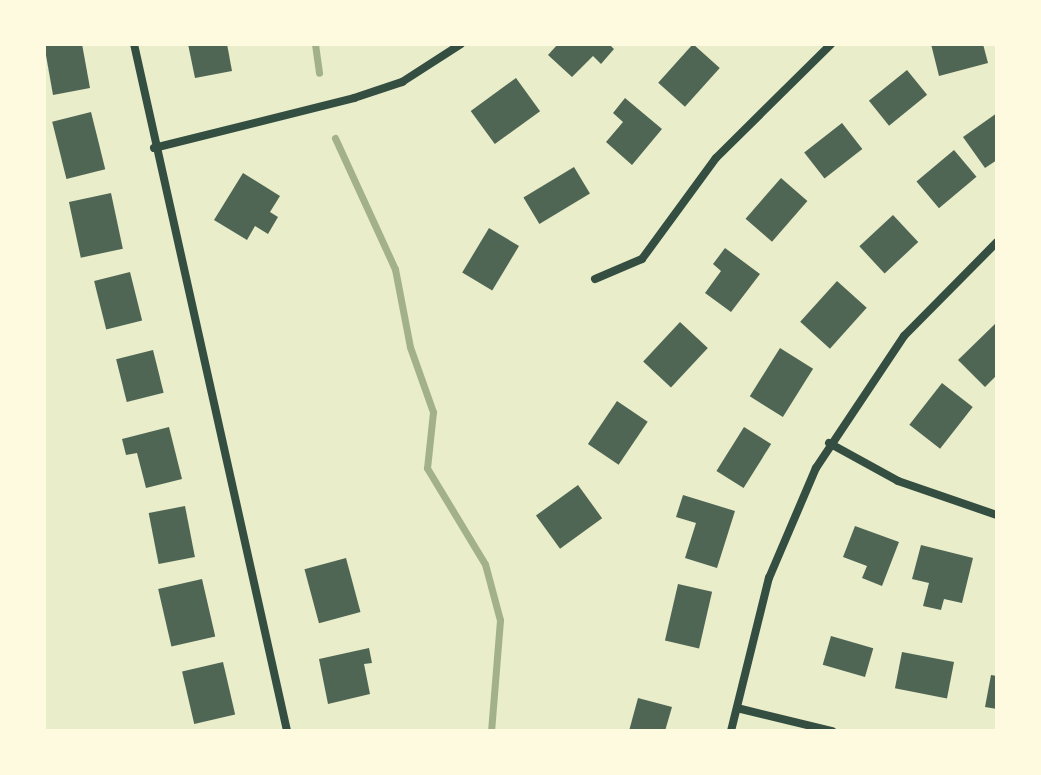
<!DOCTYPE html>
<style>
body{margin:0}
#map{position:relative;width:1041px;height:775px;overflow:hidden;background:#e9edc9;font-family:Poppins,sans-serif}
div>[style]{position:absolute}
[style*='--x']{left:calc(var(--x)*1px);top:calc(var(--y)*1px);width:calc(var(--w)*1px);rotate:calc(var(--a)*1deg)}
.stream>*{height:7px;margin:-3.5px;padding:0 3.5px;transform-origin:3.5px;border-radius:3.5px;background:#a3b18a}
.building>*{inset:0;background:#4f6655;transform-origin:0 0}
.minor>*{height:8px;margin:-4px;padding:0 4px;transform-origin:4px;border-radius:4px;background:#344e41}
span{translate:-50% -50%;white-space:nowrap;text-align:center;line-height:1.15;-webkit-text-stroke:8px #fefae0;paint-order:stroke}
.frame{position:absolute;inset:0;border:46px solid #fefae0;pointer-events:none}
</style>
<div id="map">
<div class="stream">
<div style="--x:315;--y:44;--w:29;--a:82"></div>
<div style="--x:335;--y:138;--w:144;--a:65.4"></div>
<div style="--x:395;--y:269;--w:79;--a:79.1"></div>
<div style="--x:410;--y:347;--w:69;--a:70.5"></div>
<div style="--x:433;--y:412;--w:56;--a:96.1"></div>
<div style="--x:427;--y:468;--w:112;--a:58.9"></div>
<div style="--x:485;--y:564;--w:58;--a:75"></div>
<div style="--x:500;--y:620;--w:111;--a:94.6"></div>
</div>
<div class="building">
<div style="clip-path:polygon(44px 44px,82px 44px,90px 88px,53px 95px)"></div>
<div style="clip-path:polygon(188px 44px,227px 44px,232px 71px,195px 78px)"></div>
<div style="clip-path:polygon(558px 44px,609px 44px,614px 49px,601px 64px,593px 56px,572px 77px,548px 55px)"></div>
<div style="left:693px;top:44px;width:36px;height:52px;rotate:42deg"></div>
<div style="clip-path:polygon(931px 44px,983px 44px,988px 63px,939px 76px)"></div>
<div style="left:907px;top:70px;width:32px;height:49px;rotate:51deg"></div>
<div style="left:516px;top:78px;width:41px;height:56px;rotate:54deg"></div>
<div style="clip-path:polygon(625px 98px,662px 129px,632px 165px,606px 142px,623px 122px,613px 113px)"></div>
<div style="left:91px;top:112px;width:59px;height:40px;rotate:76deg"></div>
<div style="clip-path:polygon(997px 113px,997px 160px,985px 168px,963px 137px)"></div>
<div style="left:842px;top:123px;width:33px;height:48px;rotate:52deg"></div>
<div style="left:954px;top:150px;width:35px;height:49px;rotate:50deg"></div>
<div style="left:574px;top:167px;width:31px;height:59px;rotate:59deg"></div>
<div style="clip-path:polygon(243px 173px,280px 196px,270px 212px,278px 217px,268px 234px,255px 226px,247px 240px,214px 220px)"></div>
<div style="left:781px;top:178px;width:35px;height:54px;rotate:41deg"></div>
<div style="left:111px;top:193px;width:57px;height:43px;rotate:78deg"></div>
<div style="left:893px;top:215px;width:37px;height:46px;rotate:47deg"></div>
<div style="left:489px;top:228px;width:35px;height:52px;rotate:31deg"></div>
<div style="clip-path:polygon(725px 248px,760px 274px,731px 312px,705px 293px,721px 271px,713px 264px)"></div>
<div style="left:130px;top:272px;width:50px;height:37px;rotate:76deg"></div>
<div style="left:837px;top:281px;width:40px;height:55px;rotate:42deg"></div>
<div style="left:680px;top:322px;width:38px;height:54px;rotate:43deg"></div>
<div style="clip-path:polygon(997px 322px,997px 375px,985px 387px,958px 360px)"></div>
<div style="left:780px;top:348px;width:39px;height:57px;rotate:32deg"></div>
<div style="left:153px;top:350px;width:44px;height:38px;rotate:76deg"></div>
<div style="left:942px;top:383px;width:39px;height:53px;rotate:38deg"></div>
<div style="left:617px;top:401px;width:37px;height:52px;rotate:34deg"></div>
<div style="clip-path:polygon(169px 427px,182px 479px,146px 488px,137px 453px,126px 455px,122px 439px)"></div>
<div style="left:744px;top:427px;width:32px;height:52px;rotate:32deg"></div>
<div style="left:578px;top:485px;width:41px;height:52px;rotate:54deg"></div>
<div style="clip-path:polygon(683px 495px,735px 511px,717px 568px,685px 558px,696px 523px,676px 517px)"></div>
<div style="left:185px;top:506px;width:52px;height:37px;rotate:79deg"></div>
<div style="clip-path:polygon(855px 526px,899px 542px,882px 586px,862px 578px,867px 566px,843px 557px)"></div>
<div style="clip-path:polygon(921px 545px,973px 558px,962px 603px,944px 599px,941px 610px,923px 606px,929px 583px,912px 579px)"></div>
<div style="left:346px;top:558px;width:56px;height:43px;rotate:75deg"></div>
<div style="left:202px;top:579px;width:59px;height:45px;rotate:77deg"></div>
<div style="left:678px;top:584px;width:35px;height:58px;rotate:13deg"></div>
<div style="left:831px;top:636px;width:44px;height:30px;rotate:16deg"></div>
<div style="clip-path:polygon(369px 648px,372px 663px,364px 664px,370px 694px,328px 704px,319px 659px)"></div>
<div style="left:902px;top:652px;width:53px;height:37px;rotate:11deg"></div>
<div style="left:223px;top:662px;width:54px;height:42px;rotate:77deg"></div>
<div style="clip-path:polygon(991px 675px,997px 676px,997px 709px,985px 707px)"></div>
<div style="clip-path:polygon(638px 698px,672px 707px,665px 731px,629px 731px)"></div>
</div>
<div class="minor">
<div style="--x:134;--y:44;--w:704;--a:77.44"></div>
<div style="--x:154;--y:148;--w:206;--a:-14"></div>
<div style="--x:354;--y:98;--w:51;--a:-18.4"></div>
<div style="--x:402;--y:82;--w:70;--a:-32.8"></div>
<div style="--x:595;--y:279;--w:51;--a:-23.1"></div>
<div style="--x:642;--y:259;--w:125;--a:-53.8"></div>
<div style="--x:716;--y:158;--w:162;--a:-44.7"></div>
<div style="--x:829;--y:443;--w:79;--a:28.8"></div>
<div style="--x:898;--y:481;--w:105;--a:19"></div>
<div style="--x:737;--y:708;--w:98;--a:13.6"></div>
<div style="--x:731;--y:731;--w:158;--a:-76.1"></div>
<div style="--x:769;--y:578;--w:120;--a:-66.9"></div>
<div style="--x:816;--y:468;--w:159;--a:-56.3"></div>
<div style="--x:904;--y:336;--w:132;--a:-45.3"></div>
</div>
<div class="frame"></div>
</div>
